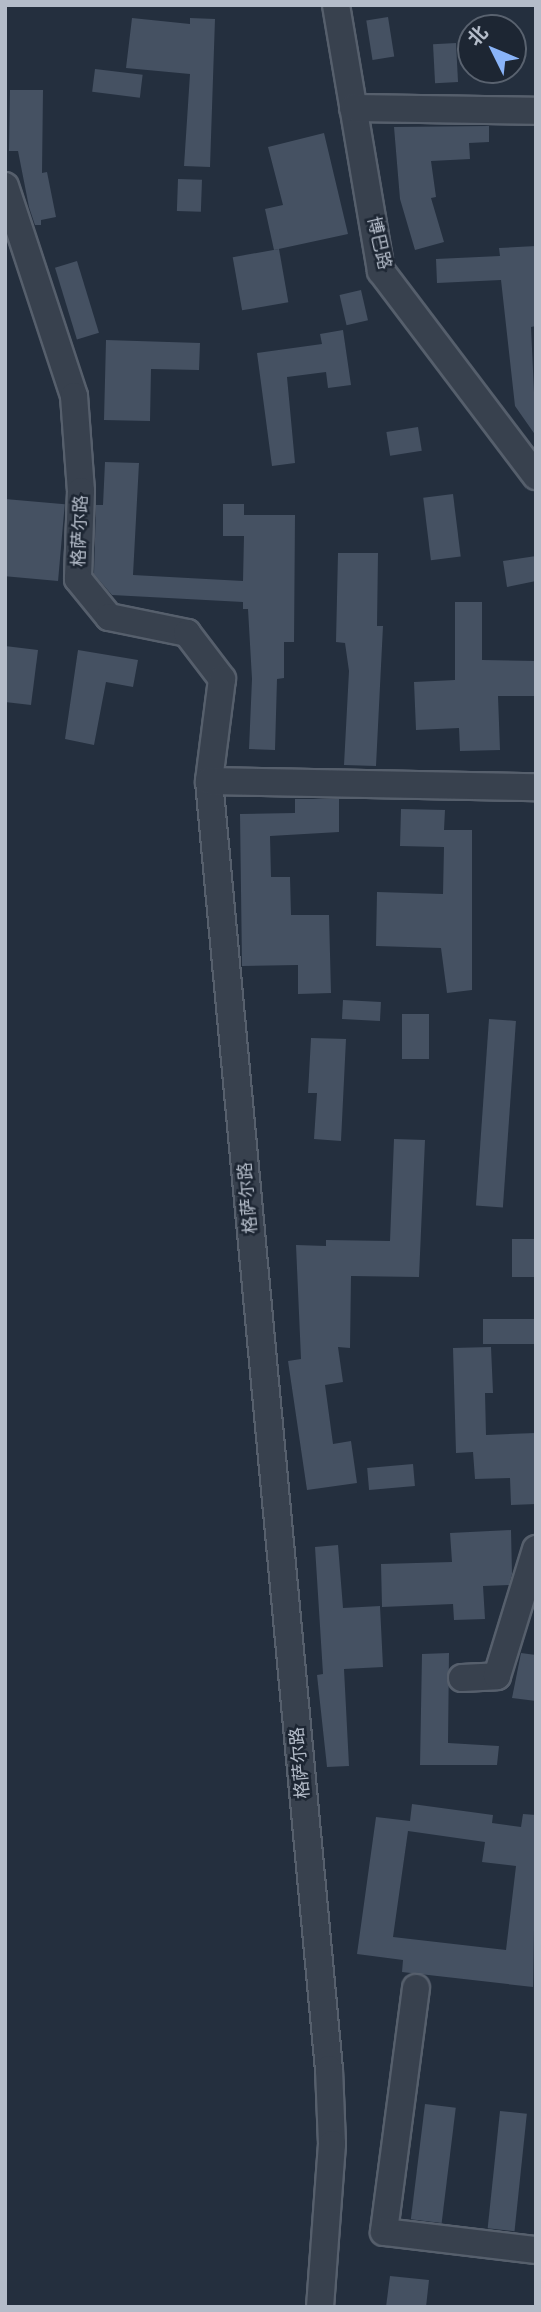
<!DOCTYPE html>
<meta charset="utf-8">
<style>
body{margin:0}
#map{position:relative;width:541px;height:2312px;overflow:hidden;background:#242f3e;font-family:"Varela Round","Noto Sans SC",sans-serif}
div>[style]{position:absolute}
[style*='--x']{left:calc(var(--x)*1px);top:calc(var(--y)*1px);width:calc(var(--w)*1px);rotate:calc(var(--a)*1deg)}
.building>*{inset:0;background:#455162;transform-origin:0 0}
.roads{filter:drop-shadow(2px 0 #565f6c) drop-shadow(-2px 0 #565f6c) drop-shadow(0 2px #565f6c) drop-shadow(0 -2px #565f6c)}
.minor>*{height:26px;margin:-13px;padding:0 13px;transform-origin:13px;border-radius:13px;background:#38414e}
span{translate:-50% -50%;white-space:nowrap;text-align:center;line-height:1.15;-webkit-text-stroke:5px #1d2633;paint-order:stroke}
.street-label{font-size:18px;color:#b4bcc9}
.frame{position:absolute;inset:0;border:7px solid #b4bcc9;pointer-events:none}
.north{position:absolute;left:457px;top:14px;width:70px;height:70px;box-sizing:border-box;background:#1d2633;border:2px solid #59626f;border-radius:50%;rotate:313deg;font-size:19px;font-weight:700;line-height:28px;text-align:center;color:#b4bcc9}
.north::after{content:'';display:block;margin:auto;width:24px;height:32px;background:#8ab4f8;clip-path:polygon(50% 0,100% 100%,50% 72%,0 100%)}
</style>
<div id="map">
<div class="building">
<div style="left:388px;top:17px;width:40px;height:22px;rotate:81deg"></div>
<div style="clip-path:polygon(132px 18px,190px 24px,190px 18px,215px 19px,210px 167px,184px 166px,190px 74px,126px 68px)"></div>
<div style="left:456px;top:43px;width:39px;height:23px;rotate:87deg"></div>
<div style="left:95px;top:69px;width:48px;height:23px;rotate:7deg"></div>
<div style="clip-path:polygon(10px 90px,43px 90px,42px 173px,47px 172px,56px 217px,41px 220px,41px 225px,35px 225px,29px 207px,18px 151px,9px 151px)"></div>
<div style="clip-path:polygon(489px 126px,489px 142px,469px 143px,470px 159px,431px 161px,436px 197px,431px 198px,444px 242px,415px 250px,400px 199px,394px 127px)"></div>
<div style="clip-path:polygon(324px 133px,348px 234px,274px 250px,265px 209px,283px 205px,268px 147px)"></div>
<div style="left:178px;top:179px;width:24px;height:32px;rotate:2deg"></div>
<div style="clip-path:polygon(536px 246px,536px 326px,531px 327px,536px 436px,515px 406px,501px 280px,437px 283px,436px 259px,500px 256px,499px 248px)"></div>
<div style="left:279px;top:249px;width:54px;height:47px;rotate:80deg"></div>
<div style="left:77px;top:261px;width:75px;height:23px;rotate:73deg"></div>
<div style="left:361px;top:290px;width:31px;height:22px;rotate:77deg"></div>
<div style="clip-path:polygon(343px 330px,351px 385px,328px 388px,326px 372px,287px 377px,295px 463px,272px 466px,257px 353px,322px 344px,320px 334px)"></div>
<div style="clip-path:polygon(106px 340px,200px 343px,199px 370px,151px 369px,150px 421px,104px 420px)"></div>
<div style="left:418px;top:427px;width:24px;height:32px;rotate:81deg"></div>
<div style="clip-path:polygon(105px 462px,139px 463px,133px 575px,243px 581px,244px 536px,223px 536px,223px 504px,244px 504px,244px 515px,295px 515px,294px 642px,284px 642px,284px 678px,277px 679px,275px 750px,249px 749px,252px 679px,248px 609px,243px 609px,243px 602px,112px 595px,94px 574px,96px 505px,103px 505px)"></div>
<div style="left:453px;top:494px;width:63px;height:30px;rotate:83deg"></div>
<div style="left:5px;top:499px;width:60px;height:77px;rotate:5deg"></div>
<div style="clip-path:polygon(338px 553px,378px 553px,377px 626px,383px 626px,376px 766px,344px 765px,349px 671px,345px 643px,336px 642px)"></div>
<div style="clip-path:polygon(536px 556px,536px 581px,507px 587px,503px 561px)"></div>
<div style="clip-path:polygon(455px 602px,482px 602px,482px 660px,536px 661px,536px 696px,498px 696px,500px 750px,460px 751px,459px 728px,416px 730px,414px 682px,455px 680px)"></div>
<div style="clip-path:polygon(5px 646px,38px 650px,31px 705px,5px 702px)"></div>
<div style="clip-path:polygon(78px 650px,138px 660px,133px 687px,106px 682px,94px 745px,65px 739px)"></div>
<div style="clip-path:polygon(295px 799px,339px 799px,339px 832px,270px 836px,271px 877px,290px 877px,291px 915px,329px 915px,331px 993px,298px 994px,298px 965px,242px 966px,240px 814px,295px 813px)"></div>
<div style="clip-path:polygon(401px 809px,445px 810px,444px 830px,472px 830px,472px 990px,447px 993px,441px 948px,376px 946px,377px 892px,443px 894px,444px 847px,400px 846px)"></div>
<div style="left:343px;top:1000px;width:38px;height:19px;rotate:3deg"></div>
<div style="left:402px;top:1014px;width:27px;height:45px"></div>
<div style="left:489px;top:1019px;width:27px;height:187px;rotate:4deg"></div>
<div style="clip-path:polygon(311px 1038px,346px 1039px,341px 1141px,314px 1139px,317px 1093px,308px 1093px)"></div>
<div style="clip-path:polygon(394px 1139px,425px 1140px,419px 1277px,351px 1276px,350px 1348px,338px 1347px,343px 1382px,325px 1385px,333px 1444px,351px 1441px,357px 1483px,307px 1490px,288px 1361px,301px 1359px,296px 1245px,326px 1246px,326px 1240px,390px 1241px)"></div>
<div style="left:512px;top:1239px;width:24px;height:38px"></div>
<div style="left:536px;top:1319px;width:25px;height:53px;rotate:90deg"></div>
<div style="clip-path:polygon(491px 1347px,493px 1393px,485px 1393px,486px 1435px,536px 1433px,536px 1504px,511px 1505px,510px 1478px,475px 1479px,473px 1452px,456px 1453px,453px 1348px)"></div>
<div style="left:413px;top:1464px;width:22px;height:46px;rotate:85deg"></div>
<div style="clip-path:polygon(511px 1530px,512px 1574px,509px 1585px,483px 1586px,485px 1619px,454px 1620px,453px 1604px,382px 1607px,381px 1564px,452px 1562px,450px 1533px)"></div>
<div style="clip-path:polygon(338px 1545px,343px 1608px,380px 1606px,383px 1667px,344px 1669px,349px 1766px,327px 1767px,317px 1675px,323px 1674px,315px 1547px)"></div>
<div style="clip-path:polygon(449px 1653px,448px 1743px,499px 1746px,497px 1765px,420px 1765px,422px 1654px)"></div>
<div style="clip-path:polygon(521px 1653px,536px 1655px,536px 1701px,512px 1698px)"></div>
<div style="clip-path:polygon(evenodd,412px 1804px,493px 1815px,492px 1823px,521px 1827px,523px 1814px,536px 1815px,533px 1987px,402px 1972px,403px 1960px,357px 1954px,376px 1817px,410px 1821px,412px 1804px,408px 1831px,485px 1842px,482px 1862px,516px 1866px,506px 1950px,393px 1937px,408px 1831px)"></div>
<div style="left:425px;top:2104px;width:31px;height:116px;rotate:7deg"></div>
<div style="left:500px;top:2111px;width:27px;height:118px;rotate:6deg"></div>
<div style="clip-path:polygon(390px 2276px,429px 2280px,426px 2307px,386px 2307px)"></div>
</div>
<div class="roads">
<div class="minor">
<div style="--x:336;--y:5;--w:270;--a:80.4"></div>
<div style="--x:381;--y:271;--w:257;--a:52.9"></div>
<div style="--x:353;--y:108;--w:183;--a:0.9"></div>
<div style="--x:5;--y:186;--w:221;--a:71.8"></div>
<div style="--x:74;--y:396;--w:95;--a:85.8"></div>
<div style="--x:81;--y:491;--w:88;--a:92"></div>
<div style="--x:78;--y:579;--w:49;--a:50.8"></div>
<div style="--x:109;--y:617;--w:80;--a:11.6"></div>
<div style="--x:187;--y:633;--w:58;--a:52.7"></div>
<div style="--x:222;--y:679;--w:103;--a:97.3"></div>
<div style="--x:209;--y:781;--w:1294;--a:84.68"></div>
<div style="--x:329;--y:2069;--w:75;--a:87.7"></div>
<div style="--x:332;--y:2144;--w:163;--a:94.2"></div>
<div style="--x:209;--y:781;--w:327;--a:1.1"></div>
<div style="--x:462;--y:1678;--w:35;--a:-3"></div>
<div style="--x:497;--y:1676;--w:133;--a:-72.9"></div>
<div style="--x:416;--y:1988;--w:246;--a:97.5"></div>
<div style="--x:384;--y:2232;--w:153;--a:6.8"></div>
</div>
</div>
<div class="street-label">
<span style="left:379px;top:243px;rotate:77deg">博巴路</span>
<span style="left:80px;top:531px;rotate:-88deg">格萨尔路</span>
<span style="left:248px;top:1198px;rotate:-95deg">格萨尔路</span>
<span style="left:300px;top:1763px;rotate:-95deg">格萨尔路</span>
</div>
<div class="frame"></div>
<div class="north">北</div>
</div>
